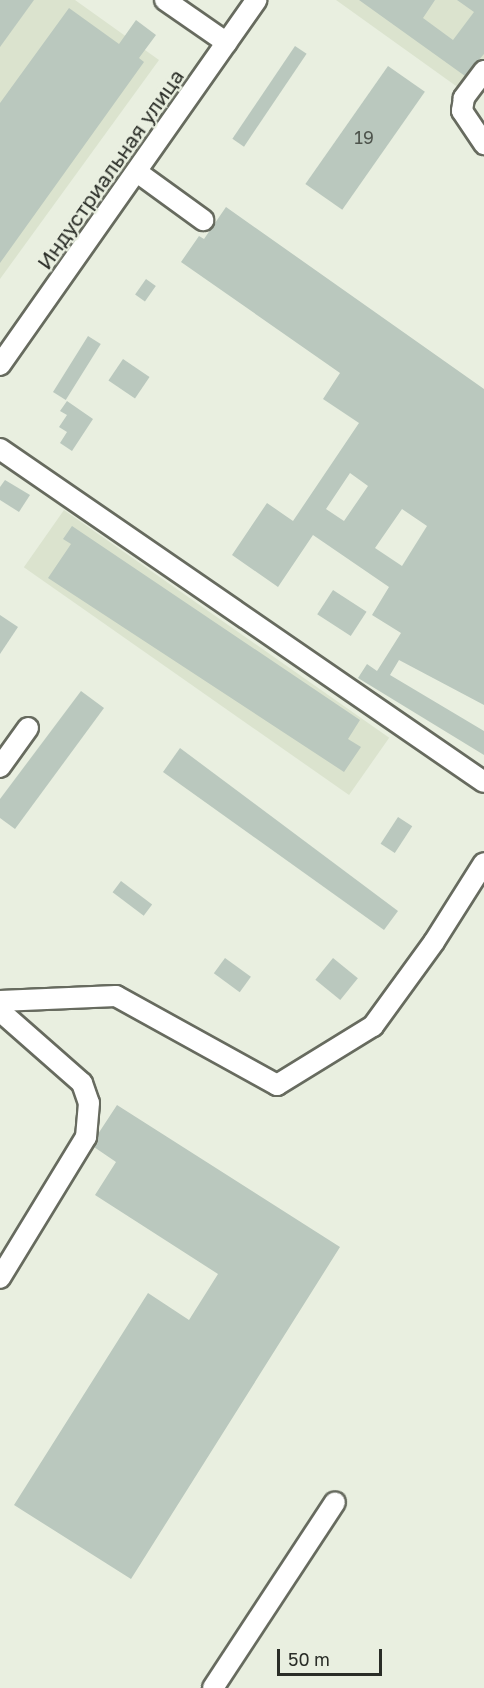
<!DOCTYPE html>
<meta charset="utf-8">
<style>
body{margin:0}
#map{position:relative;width:484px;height:1688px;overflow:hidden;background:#e9efe0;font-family:"Golos Text",sans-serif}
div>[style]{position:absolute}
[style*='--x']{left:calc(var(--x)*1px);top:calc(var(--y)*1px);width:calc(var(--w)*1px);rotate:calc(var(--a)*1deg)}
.built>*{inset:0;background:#dbe3ce;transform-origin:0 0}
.building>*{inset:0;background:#bac8be;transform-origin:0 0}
.roads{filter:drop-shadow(2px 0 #676b5f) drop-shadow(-2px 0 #676b5f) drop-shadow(0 2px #676b5f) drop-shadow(0 -2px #676b5f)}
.minor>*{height:20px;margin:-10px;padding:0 10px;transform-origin:10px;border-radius:10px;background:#fff}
span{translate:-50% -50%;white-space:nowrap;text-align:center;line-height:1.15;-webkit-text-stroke:4.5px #e9efe0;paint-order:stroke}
.number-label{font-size:18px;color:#4e544d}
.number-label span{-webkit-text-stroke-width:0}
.street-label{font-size:21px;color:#2a2d27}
.scale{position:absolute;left:277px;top:1649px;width:105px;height:27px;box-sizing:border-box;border:3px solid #2a2d27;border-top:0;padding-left:8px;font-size:18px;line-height:21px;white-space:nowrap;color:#2a2d27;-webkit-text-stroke:4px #e9efe0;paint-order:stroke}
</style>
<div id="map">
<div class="built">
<div style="clip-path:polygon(0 0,75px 0,159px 60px,0 279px)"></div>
<div style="clip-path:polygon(336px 0,484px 0,484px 77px,470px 96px)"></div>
<div style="left:64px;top:510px;width:397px;height:70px;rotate:35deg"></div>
</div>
<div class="building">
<div style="clip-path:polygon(0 0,34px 0,0 47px)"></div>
<div style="clip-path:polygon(359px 0,435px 0,423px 18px,453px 40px,474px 12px,457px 0,484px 0,484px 54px,465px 76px)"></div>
<div style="clip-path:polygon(69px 8px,119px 44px,136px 20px,156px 35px,139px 58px,144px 62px,0 263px,0 103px)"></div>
<div style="left:295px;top:46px;width:14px;height:112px;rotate:34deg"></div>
<div style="left:388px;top:66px;width:45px;height:144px;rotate:35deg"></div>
<div style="clip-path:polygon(evenodd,226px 207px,484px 389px,484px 705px,399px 660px,390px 675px,484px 731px,484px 755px,358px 678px,367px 664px,377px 671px,401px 633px,372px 615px,389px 587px,313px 535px,278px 587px,232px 555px,267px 503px,293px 521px,359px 423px,323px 399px,340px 373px,181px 262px,199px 236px,204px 239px,226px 207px,350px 473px,368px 486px,344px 521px,326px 509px,350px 473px,226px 207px,402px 509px,427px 526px,402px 566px,375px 548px,402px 509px)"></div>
<div style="left:146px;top:279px;width:12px;height:19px;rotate:35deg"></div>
<div style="left:88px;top:336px;width:15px;height:66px;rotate:32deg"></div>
<div style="left:123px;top:359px;width:32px;height:26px;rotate:34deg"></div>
<div style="clip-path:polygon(67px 401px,93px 419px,72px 451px,60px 443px,67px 432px,59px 427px,67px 415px,60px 411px)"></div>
<div style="clip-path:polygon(5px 480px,30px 495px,19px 512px,0 500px,0 487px)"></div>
<div style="clip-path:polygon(72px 526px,360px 720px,348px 739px,361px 747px,344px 772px,48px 578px,71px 544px,63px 539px)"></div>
<div style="left:333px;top:590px;width:40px;height:29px;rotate:33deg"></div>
<div style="clip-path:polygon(0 615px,18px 627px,0 654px)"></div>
<div style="clip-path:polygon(81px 691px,104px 708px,15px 829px,0 818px,0 799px)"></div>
<div style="clip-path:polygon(180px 748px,398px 911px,384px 930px,163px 772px)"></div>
<div style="left:398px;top:817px;width:17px;height:32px;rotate:33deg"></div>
<div style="left:121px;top:881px;width:39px;height:14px;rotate:37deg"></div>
<div style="left:225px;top:958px;width:32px;height:19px;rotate:36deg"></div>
<div style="left:333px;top:958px;width:32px;height:28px;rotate:39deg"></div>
<div style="clip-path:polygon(117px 1105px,340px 1247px,131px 1579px,14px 1505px,148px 1293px,189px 1320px,218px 1274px,95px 1195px,116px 1162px,94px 1147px,98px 1134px)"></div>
</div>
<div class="roads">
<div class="minor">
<div style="--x:165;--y:0;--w:75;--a:34.7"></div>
<div style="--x:484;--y:71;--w:34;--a:127"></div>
<div style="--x:464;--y:98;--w:13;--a:99"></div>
<div style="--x:462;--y:111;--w:40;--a:56"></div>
<div style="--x:137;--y:172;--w:82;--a:36"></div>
<div style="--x:0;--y:365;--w:446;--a:-54.9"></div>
<div style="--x:0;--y:449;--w:587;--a:34.53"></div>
<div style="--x:0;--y:767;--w:48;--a:-54.3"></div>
<div style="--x:0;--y:1001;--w:116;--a:-2.5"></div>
<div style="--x:116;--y:996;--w:184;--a:28.9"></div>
<div style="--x:277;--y:1085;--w:113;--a:-31.6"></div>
<div style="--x:373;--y:1026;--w:104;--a:-54"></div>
<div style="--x:434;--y:942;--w:93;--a:-57.7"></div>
<div style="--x:0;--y:1011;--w:109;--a:41.3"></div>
<div style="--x:82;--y:1083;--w:21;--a:71"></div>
<div style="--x:89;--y:1103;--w:34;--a:95"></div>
<div style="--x:86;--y:1137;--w:165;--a:121.4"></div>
<div style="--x:213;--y:1688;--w:222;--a:-56.7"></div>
</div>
</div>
<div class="number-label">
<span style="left:364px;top:137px">19</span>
</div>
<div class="street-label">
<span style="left:110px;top:169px;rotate:-55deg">Индустриальная улица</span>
</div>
<div class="scale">50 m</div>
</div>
